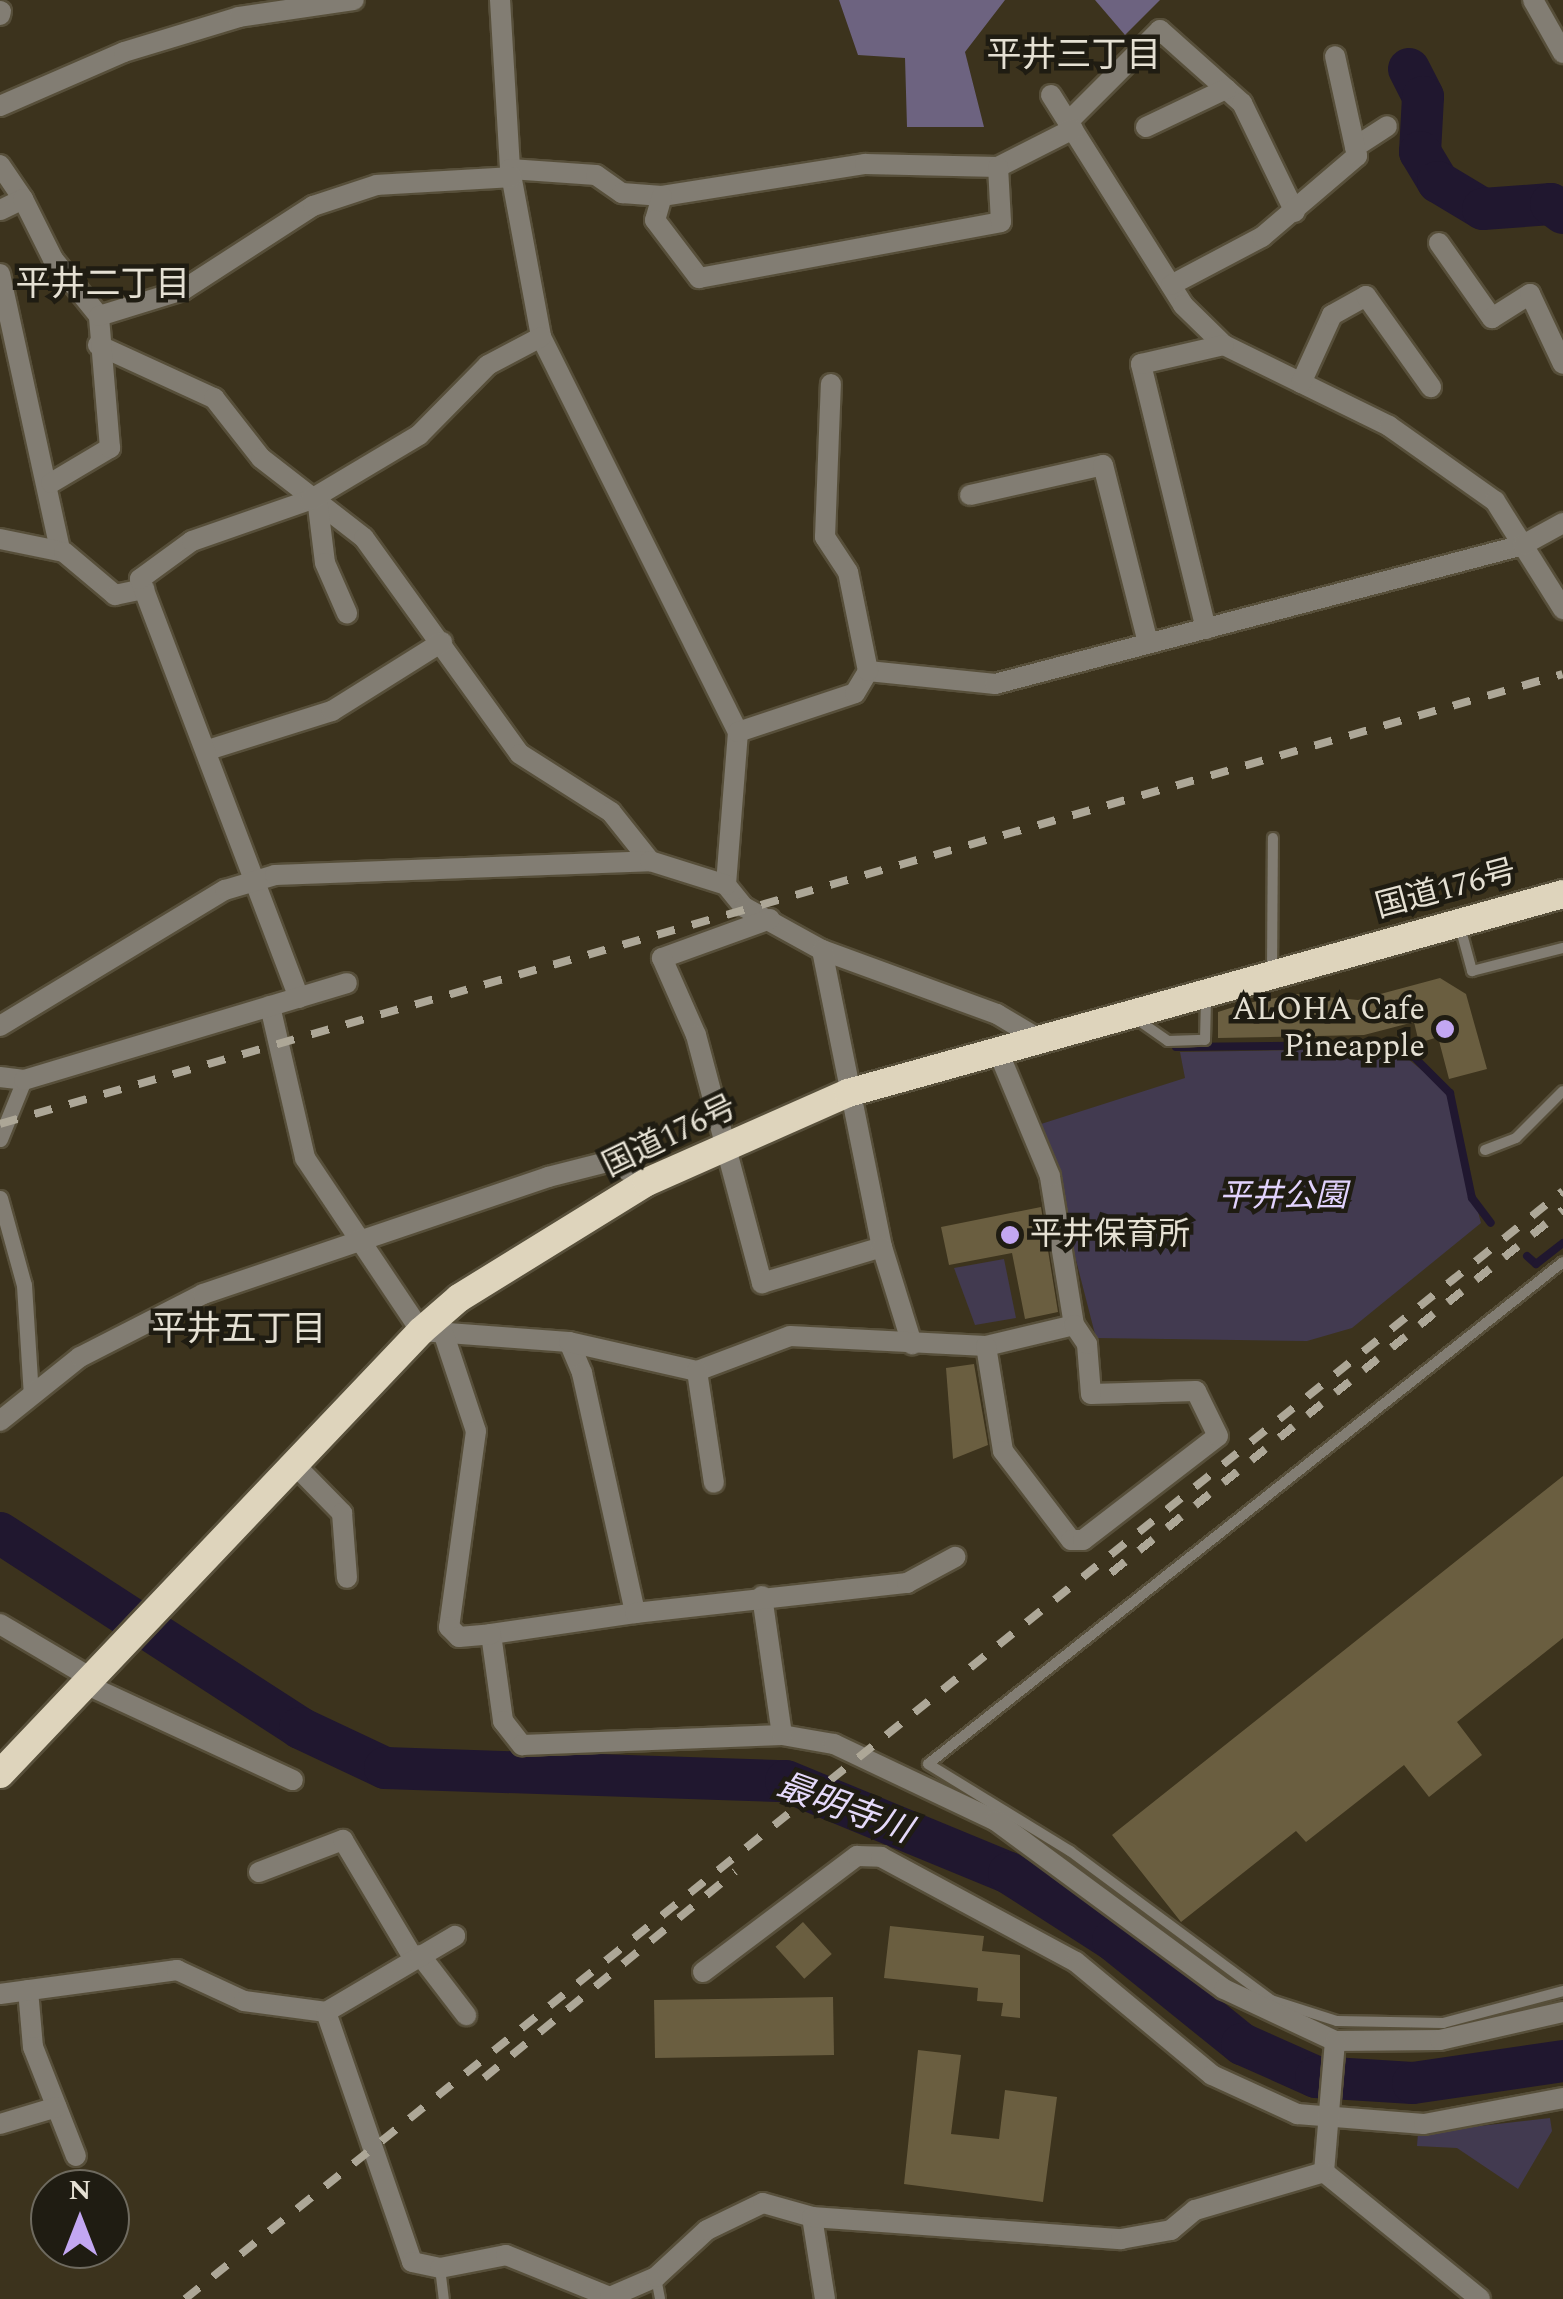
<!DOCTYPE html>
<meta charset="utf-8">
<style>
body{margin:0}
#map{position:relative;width:1563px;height:2299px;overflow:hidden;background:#3c331d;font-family:Spectral,"Noto Sans JP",serif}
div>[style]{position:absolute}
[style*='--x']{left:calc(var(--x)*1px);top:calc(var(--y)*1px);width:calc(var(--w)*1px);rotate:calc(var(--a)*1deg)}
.green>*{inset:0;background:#423a50}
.forest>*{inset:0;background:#6d6380}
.stream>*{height:8px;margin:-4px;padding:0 4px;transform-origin:4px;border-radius:4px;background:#20172f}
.river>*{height:42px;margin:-21px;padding:0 21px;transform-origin:21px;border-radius:21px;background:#20172f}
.building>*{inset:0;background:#6a5e40;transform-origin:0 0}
.roads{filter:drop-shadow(2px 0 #574f3a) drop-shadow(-2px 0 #574f3a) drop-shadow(0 2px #574f3a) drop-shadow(0 -2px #574f3a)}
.service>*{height:10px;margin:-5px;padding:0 5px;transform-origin:5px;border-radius:5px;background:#827d73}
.pedestrian>*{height:15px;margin:-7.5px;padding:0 7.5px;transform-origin:7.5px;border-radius:7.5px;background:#827d73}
.minor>*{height:20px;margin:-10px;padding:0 10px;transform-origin:10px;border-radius:10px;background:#827d73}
.tertiary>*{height:20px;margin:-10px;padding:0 10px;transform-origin:10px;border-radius:10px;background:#827d73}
.trunk>*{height:28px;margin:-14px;padding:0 14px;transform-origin:14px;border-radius:14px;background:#ded4bc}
.rail>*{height:8px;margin-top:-4px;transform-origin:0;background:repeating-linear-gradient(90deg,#ada797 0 18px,transparent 0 36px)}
.dots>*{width:28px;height:28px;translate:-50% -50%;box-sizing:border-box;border:5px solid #1f1c12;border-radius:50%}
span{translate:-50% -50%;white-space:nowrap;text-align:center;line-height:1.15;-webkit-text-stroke:9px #1f1c12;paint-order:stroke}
.street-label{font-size:32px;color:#e5e0d3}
.poi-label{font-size:32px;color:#e5e0d3}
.right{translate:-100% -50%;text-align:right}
.left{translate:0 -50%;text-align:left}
.park-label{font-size:32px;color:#e1d2fd;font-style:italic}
.neighbourhood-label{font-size:35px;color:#e5e0d3}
.water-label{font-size:35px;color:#e4d9fa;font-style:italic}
.north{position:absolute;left:30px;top:2169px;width:100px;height:100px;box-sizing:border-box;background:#1f1c12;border:2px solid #6e6a5f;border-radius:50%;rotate:0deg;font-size:28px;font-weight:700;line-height:40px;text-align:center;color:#e5e0d3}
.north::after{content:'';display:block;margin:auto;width:35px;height:45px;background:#c3a7f2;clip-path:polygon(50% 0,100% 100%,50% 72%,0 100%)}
</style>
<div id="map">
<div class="green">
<div style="clip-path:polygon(1375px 1049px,1402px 1054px,1446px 1090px,1481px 1223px,1352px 1328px,1307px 1341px,1096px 1338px,1041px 1124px,1185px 1078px,1180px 1052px)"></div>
<div style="clip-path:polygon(1004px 1259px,1016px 1318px,975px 1325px,954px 1268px)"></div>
<div style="clip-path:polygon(1550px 2118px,1552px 2131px,1518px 2189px,1457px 2148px,1417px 2146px,1418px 2133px)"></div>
</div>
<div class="forest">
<div style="clip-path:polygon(839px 0,1005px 0,965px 52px,984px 127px,907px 127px,905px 58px,858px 55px)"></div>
<div style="clip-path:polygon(1095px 0,1160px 0,1125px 35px)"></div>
</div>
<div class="stream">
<div style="--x:1176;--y:1047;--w:201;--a:-0.6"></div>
<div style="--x:1377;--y:1045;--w:39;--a:18"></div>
<div style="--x:1414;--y:1057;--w:51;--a:45"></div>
<div style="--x:1450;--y:1093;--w:107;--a:78.2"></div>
<div style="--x:1472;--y:1198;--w:31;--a:53"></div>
<div style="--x:1527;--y:1256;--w:12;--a:42"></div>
<div style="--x:1536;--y:1264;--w:34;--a:-38"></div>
</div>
<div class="river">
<div style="--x:1409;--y:69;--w:31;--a:63"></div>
<div style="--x:1423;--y:97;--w:55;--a:93.1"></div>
<div style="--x:1420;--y:152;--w:35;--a:59"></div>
<div style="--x:1438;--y:182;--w:52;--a:31"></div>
<div style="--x:1483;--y:209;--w:68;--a:-4.2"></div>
<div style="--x:1551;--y:204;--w:15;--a:37"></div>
<div style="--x:0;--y:1533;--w:358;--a:33"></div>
<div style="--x:300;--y:1728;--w:94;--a:25.2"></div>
<div style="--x:385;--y:1768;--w:401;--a:1.9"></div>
<div style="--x:786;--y:1781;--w:241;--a:22.4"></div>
<div style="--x:1009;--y:1873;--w:124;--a:32.8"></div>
<div style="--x:1113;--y:1940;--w:166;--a:38.9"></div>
<div style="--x:1242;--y:2044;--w:81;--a:24"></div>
<div style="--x:1316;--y:2077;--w:97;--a:3.5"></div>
<div style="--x:1413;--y:2083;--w:152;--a:-8.3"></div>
</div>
<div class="building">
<div style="clip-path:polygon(1440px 978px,1466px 994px,1487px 1069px,1449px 1079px,1438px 1037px,1419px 1043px,1414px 1022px,1364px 1035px,1218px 1038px,1218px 1012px,1243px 1004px,1296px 994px,1358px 1000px)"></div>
<div style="clip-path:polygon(1041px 1207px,1058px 1312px,1025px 1319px,1012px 1253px,949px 1265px,941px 1227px)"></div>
<div style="clip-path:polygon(974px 1364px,988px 1445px,953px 1459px,946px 1368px)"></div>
<div style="clip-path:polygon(1563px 1476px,1563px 1638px,1457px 1722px,1482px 1755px,1429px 1797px,1404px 1765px,1306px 1842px,1296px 1831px,1181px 1922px,1112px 1835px)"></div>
<div style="left:803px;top:1922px;width:43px;height:37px;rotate:48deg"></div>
<div style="clip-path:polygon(890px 1926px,984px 1936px,982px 1951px,1020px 1955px,1020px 2018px,1001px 2016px,1003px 2003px,977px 2001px,978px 1988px,884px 1978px)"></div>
<div style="left:833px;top:1997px;width:58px;height:179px;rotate:89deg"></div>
<div style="clip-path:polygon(918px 2050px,961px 2055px,951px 2134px,999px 2139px,1005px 2090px,1057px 2097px,1043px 2202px,904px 2184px)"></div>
</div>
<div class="roads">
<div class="service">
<div style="--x:1459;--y:923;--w:50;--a:74.8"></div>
<div style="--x:1472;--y:971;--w:94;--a:-14.2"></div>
<div style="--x:1272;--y:971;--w:133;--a:-89.6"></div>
<div style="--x:1135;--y:1018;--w:40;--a:34.9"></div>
<div style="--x:1168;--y:1041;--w:37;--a:-2"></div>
<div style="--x:1205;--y:1040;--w:42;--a:-88.6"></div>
<div style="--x:1485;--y:1150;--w:33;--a:-21"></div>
<div style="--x:1516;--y:1138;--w:66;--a:-45"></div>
<div style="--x:1563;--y:1262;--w:809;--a:141.67"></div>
<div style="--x:928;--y:1764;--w:167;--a:31.5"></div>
<div style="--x:1070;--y:1851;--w:250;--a:36.5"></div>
<div style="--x:1271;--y:2000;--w:69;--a:17.7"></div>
<div style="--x:1337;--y:2021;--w:106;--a:1.1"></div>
<div style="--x:1443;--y:2023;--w:124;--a:-14.9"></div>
<div style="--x:440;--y:2268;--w:31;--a:83"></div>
<div style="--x:656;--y:2278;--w:21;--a:79"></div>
</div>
<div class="pedestrian">
<div style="--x:0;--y:1139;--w:64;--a:-67.9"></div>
<div style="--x:0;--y:1198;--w:90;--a:74.6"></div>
<div style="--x:24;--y:1285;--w:110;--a:86.4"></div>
</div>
<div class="minor">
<div style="--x:500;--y:0;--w:169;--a:86.6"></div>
<div style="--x:510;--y:169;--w:171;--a:79.5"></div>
<div style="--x:541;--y:337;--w:441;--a:63.5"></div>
<div style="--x:738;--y:732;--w:153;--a:94.5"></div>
<div style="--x:726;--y:885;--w:28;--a:51"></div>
<div style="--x:744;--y:907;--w:89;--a:28.9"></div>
<div style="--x:822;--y:950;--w:186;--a:20.1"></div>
<div style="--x:997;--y:1014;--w:49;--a:30.8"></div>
<div style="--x:0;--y:15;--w:4;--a:-76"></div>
<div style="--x:1051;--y:95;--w:248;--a:57.8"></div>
<div style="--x:1183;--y:305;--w:57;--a:44.3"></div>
<div style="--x:1224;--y:345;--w:184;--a:26.1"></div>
<div style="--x:1389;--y:426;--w:130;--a:35.3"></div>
<div style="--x:1495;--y:501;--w:128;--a:57.8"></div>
<div style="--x:0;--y:106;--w:135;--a:-23.5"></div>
<div style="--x:124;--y:52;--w:120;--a:-16.9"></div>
<div style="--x:239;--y:17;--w:116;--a:-8.4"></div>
<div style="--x:1068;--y:122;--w:130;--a:-45"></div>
<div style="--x:1160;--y:30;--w:110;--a:41.7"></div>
<div style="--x:1242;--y:103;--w:121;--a:64.1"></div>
<div style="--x:1146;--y:127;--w:89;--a:-25.4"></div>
<div style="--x:1355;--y:147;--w:38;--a:-33"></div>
<div style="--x:0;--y:165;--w:41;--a:55.9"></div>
<div style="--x:23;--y:199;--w:25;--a:154"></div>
<div style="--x:510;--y:169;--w:86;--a:4"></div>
<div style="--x:596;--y:175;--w:32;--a:35"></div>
<div style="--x:622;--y:193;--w:40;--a:4.3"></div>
<div style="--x:662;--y:196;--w:206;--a:-9"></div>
<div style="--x:865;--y:164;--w:133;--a:1.3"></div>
<div style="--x:998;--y:167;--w:84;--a:-26.9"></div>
<div style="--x:662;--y:196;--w:25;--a:106"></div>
<div style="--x:655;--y:220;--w:73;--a:52.8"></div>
<div style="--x:699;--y:278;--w:307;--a:-10.5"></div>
<div style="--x:1001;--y:222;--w:55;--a:-93.1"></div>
<div style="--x:23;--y:199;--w:67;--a:63.4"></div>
<div style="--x:53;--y:259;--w:73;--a:51.1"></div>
<div style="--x:1439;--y:243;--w:92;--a:54.8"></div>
<div style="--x:1492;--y:318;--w:45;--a:-32.3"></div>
<div style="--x:1530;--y:294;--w:77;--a:64.8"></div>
<div style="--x:0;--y:274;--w:282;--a:77.7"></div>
<div style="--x:1171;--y:285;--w:103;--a:-27.8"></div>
<div style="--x:1262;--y:237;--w:125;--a:-40.5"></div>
<div style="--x:1357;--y:156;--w:102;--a:-102.4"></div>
<div style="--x:98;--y:345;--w:128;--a:24.6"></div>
<div style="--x:214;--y:398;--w:76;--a:51.9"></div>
<div style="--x:261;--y:458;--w:130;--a:37.8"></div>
<div style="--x:364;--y:538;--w:266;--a:54.2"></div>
<div style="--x:520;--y:754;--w:108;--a:32.5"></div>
<div style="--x:611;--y:812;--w:63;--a:51.5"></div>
<div style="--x:1301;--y:383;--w:75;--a:-65.5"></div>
<div style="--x:1332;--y:315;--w:39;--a:-29"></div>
<div style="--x:1366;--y:296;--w:112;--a:54.5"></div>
<div style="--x:51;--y:483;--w:69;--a:-30.7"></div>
<div style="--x:110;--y:448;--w:132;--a:-94.8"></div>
<div style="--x:99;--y:316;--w:88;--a:-17.2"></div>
<div style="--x:183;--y:290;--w:155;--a:-32.9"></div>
<div style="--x:313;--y:206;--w:67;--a:-18.2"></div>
<div style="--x:377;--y:185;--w:135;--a:-3.4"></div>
<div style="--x:970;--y:495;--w:136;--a:-12.7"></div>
<div style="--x:1103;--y:465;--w:184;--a:75.8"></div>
<div style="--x:318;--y:506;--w:57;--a:83"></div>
<div style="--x:325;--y:563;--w:55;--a:66.3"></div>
<div style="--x:0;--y:539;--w:65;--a:11.5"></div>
<div style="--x:64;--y:552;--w:67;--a:40.1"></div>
<div style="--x:115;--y:595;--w:30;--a:-12"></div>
<div style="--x:1206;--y:629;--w:273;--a:-103.8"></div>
<div style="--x:1141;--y:364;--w:85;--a:-12.9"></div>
<div style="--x:868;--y:671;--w:128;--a:5.8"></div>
<div style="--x:995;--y:684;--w:546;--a:-14.75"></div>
<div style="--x:1523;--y:545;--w:46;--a:-28.8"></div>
<div style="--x:738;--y:732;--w:123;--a:-18.4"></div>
<div style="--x:855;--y:693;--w:26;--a:-59"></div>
<div style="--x:868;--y:671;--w:101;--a:-101.4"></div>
<div style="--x:848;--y:572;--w:42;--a:-123.3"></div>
<div style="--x:825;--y:537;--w:153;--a:-87.8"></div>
<div style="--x:208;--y:750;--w:130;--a:-17.5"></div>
<div style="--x:332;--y:711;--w:130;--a:-32.1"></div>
<div style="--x:770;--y:919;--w:115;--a:160.1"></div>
<div style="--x:662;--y:958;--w:84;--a:66.2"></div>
<div style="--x:696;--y:1035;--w:257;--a:75.1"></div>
<div style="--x:762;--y:1283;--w:125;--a:-16.7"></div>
<div style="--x:822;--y:950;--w:303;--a:78.6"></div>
<div style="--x:882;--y:1247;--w:102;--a:72.8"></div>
<div style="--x:299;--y:998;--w:448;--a:-110.8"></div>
<div style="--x:140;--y:579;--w:64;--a:-36.2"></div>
<div style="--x:192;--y:541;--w:125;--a:-19.2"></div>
<div style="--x:310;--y:500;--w:127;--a:-30.8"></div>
<div style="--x:419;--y:435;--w:98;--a:-45.4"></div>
<div style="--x:488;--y:365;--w:60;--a:-27.8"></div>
<div style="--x:270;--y:1006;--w:156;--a:77"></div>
<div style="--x:305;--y:1158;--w:208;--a:56.2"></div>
<div style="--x:421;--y:1331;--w:148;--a:4.3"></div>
<div style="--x:569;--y:1342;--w:34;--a:67"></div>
<div style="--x:582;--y:1373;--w:246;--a:77.5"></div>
<div style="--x:635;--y:1613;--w:146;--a:171.7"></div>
<div style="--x:491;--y:1634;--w:88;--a:82.1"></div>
<div style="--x:503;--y:1721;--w:31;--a:52"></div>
<div style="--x:522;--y:1745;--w:260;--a:-2.2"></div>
<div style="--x:782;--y:1735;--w:53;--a:9.8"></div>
<div style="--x:834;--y:1744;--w:179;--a:25.4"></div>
<div style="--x:996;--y:1821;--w:283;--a:36.4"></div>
<div style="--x:1224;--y:1989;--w:123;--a:25.1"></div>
<div style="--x:1335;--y:2041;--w:105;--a:-0.5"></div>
<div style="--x:1440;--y:2040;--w:126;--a:-12.8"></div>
<div style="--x:0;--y:1026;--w:263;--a:-31.2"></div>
<div style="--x:225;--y:890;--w:52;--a:-16.7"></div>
<div style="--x:275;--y:875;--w:375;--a:-2.1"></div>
<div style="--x:650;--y:861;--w:80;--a:17.5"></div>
<div style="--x:0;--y:1077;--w:24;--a:7"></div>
<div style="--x:24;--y:1080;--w:337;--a:-16.7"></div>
<div style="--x:444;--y:1335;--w:101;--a:71.6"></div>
<div style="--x:476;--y:1431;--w:198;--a:97.8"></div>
<div style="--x:449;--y:1627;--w:14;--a:45"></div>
<div style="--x:459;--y:1637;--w:32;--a:-5"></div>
<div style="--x:569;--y:1342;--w:131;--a:12.8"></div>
<div style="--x:697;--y:1371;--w:99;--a:-20.6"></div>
<div style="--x:790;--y:1336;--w:196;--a:2.9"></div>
<div style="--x:986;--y:1346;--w:90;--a:-13.4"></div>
<div style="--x:1074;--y:1325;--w:151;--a:-99.2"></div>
<div style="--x:1050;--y:1176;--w:135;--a:-112.6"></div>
<div style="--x:986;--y:1346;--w:106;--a:80.8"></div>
<div style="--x:1003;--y:1451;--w:112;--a:52.6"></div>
<div style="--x:1071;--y:1540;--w:12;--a:0"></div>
<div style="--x:1083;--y:1540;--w:170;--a:-37.6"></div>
<div style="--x:1218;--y:1436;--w:50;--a:-116.1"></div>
<div style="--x:1196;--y:1391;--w:105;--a:178.4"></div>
<div style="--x:1091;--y:1394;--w:50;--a:-94.6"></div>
<div style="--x:1087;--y:1344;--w:23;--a:-124"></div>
<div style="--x:697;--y:1371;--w:113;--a:81.4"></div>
<div style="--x:0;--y:1421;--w:102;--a:-38.7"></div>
<div style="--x:80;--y:1357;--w:138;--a:-27.1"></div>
<div style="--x:203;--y:1294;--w:364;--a:-18.7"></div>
<div style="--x:548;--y:1177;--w:65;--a:-14.3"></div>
<div style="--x:611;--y:1161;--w:42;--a:30.3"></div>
<div style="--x:294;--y:1464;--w:69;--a:45.6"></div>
<div style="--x:342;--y:1513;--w:65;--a:85.6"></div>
<div style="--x:762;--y:1596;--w:140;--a:81.8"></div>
<div style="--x:635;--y:1613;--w:274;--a:-6.3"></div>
<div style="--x:907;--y:1583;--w:55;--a:-28.4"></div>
<div style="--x:0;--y:1624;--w:106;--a:30.7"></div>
<div style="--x:85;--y:1684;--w:229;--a:24.8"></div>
<div style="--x:259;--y:1872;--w:90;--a:-20.9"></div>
<div style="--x:343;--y:1840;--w:139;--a:59.2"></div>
<div style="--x:420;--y:1955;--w:76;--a:52.5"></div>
<div style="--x:703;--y:1972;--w:193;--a:-37"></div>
<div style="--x:857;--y:1856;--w:24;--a:2"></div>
<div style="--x:881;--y:1857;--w:221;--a:28.3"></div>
<div style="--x:1076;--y:1962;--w:177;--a:39.7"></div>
<div style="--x:1212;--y:2075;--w:94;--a:24.6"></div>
<div style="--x:1297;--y:2114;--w:127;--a:4.5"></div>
<div style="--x:1424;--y:2124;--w:141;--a:-10.6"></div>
<div style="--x:28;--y:1990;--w:57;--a:85"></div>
<div style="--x:33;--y:2047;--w:117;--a:68.5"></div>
<div style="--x:0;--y:1994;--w:179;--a:-7.7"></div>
<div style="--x:177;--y:1970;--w:74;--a:24.8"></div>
<div style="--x:244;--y:2001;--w:83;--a:7.6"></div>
<div style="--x:326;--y:2012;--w:264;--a:71"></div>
<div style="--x:412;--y:2262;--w:29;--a:12"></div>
<div style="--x:440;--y:2268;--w:67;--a:-11.1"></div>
<div style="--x:506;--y:2255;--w:112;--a:22"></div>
<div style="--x:610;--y:2297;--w:50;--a:-23.5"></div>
<div style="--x:656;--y:2277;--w:69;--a:-42.7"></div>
<div style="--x:707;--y:2230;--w:62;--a:-25.7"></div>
<div style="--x:763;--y:2203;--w:51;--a:15.9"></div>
<div style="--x:326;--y:2012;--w:150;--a:-30.5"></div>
<div style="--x:1335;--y:2041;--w:131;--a:94.8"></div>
<div style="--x:1324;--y:2172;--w:201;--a:39.1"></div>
<div style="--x:0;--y:2124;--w:59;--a:-16.6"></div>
<div style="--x:825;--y:2299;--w:83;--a:-99"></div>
<div style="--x:812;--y:2217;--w:310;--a:4.1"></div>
<div style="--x:1121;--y:2239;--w:51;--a:-10.2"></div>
<div style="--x:1171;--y:2230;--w:31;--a:-40"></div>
<div style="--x:1195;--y:2210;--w:134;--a:-16.4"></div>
</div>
<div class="tertiary">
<div style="--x:1533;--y:0;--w:61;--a:60.5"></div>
</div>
<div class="trunk">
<div style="--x:0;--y:1774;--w:611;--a:-46.46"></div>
<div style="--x:421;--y:1331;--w:50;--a:-41"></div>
<div style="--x:459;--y:1298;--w:221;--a:-31.7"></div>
<div style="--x:647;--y:1182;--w:220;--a:-23.9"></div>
<div style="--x:848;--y:1093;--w:742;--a:-15.55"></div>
</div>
</div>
<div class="rail">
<div style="--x:0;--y:1124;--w:1626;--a:-16.06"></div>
<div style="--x:1111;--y:1573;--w:580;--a:-38.77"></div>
<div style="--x:484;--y:2078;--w:325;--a:-39.4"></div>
<div style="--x:185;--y:2299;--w:1768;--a:-38.8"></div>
</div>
<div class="dots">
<div style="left:1445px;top:1029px;background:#c3a7f2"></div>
<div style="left:1010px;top:1235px;background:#c3a7f2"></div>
</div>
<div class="street-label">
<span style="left:1446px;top:890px;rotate:-15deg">国道176号</span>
<span style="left:670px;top:1137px;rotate:-26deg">国道176号</span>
</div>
<div class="poi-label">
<span class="right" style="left:1425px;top:1029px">ALOHA Cafe<br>Pineapple</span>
<span class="left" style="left:1030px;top:1235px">平井保育所</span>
</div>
<div class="park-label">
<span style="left:1283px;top:1197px">平井公園</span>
</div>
<div class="neighbourhood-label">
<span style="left:1074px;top:56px">平井三丁目</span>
<span style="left:103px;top:285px">平井二丁目</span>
<span style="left:239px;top:1330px">平井五丁目</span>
</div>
<div class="water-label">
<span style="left:844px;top:1809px;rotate:20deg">最明寺川</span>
</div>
<div class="north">N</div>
</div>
